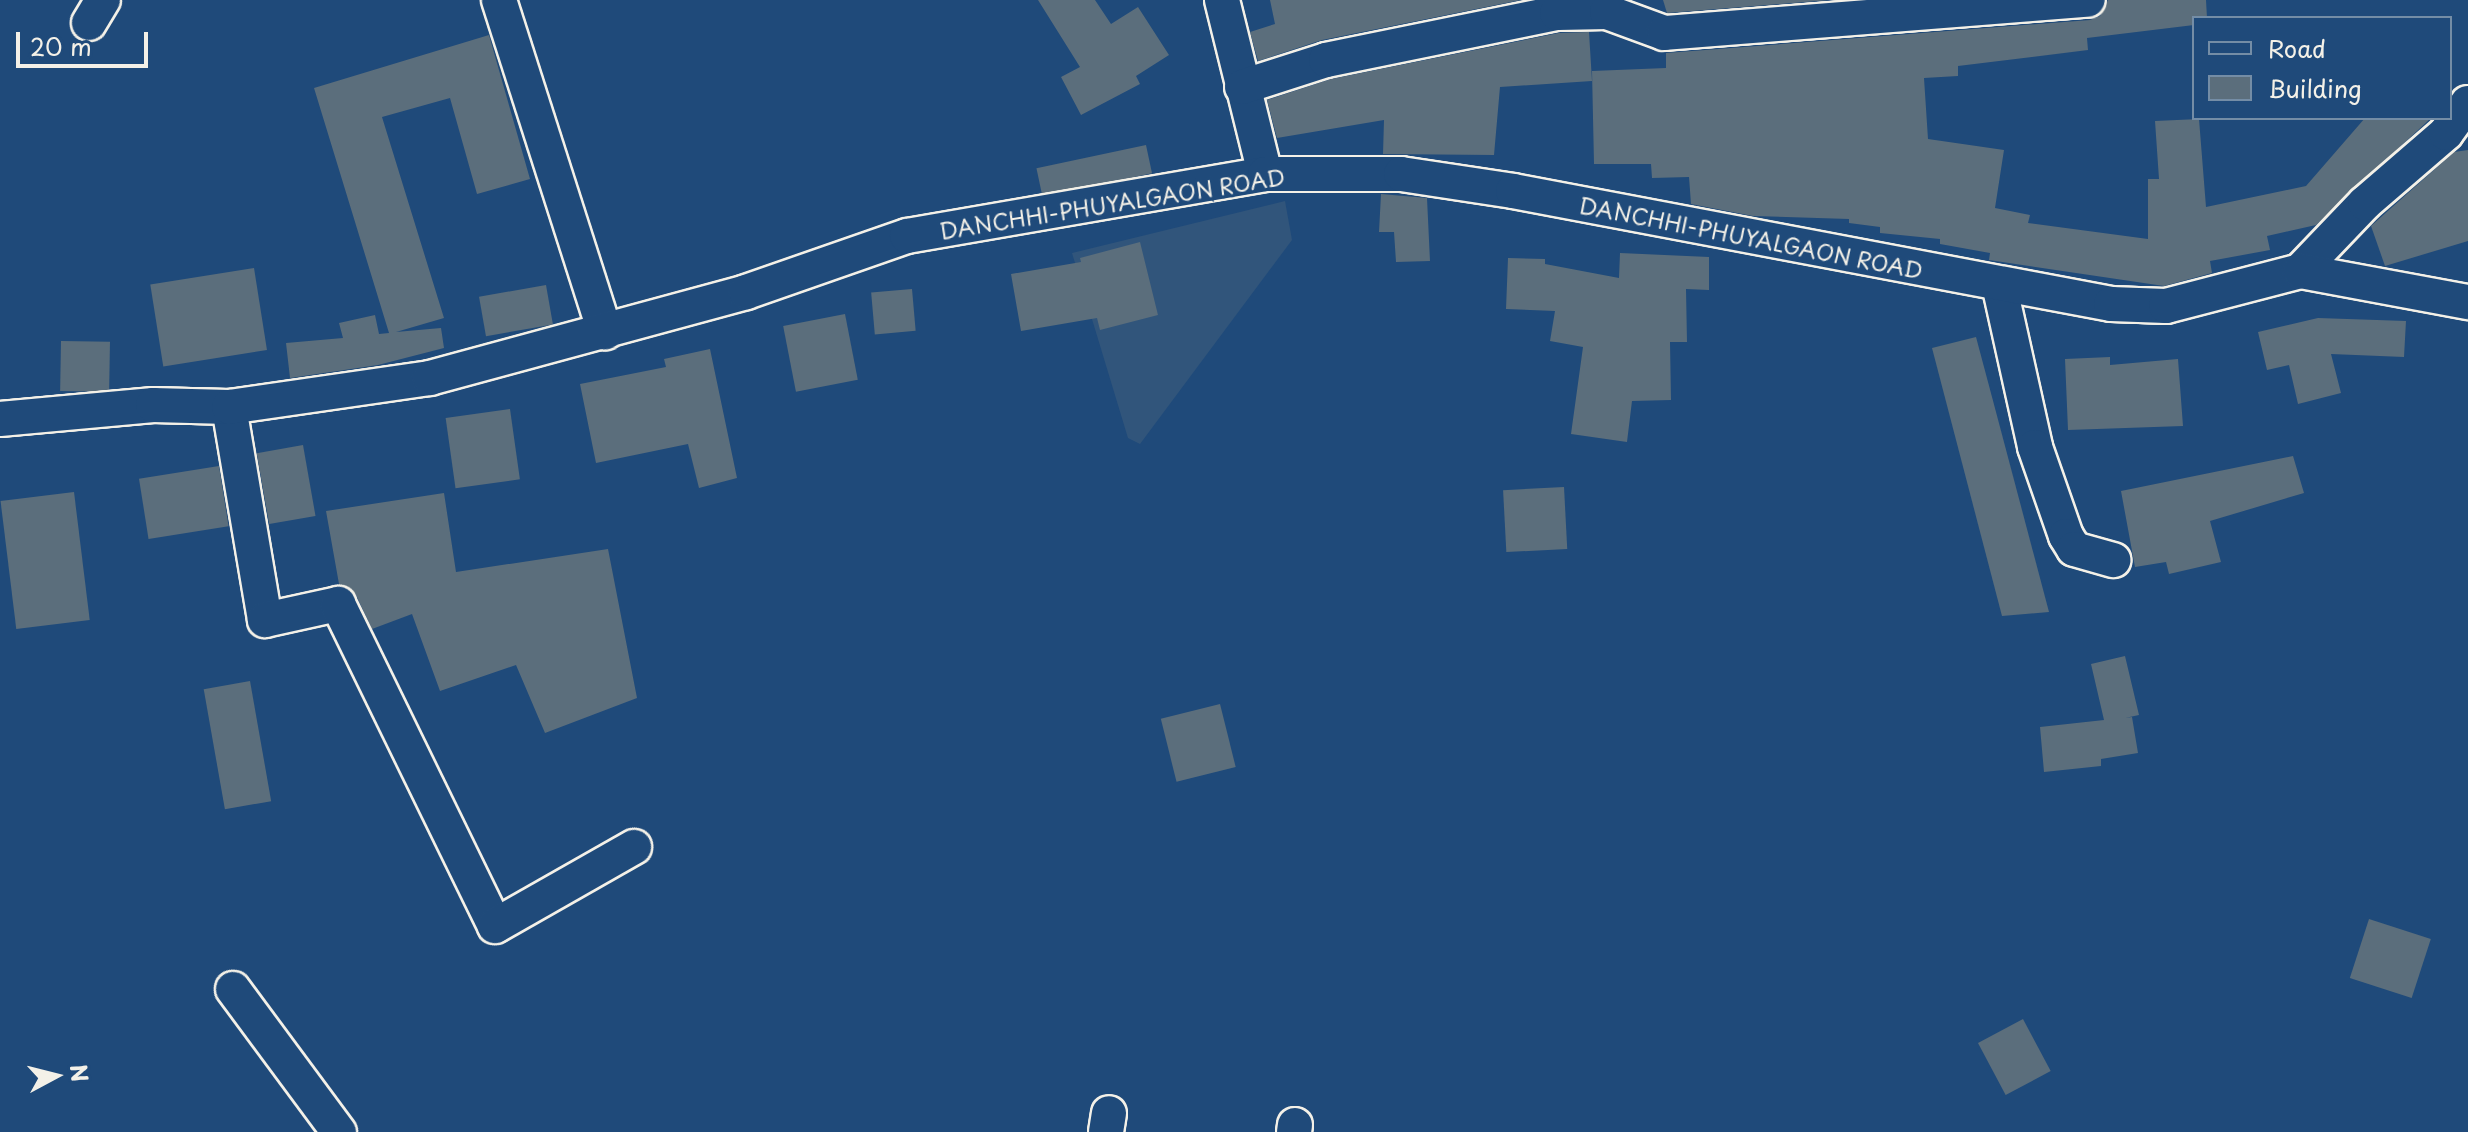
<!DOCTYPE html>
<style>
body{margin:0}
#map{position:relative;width:2468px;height:1132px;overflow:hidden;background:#1f4a7a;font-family:"Playpen Sans",sans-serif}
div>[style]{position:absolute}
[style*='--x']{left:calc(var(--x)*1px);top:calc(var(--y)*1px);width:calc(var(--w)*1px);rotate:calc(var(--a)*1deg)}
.built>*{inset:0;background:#31557b}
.building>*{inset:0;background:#5b6e7c;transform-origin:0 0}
.roads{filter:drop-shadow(2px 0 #f4f1e8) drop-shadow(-2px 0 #f4f1e8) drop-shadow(0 2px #f4f1e8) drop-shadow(0 -2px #f4f1e8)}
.street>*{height:34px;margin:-17px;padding:0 17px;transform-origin:17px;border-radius:17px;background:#1f4a7a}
span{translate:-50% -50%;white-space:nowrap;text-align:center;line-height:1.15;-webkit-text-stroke:6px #1f4a7a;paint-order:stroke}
.street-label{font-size:22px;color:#f4f1e8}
.legend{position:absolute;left:2192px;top:16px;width:260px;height:104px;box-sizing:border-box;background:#1f4a7a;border:2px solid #748da6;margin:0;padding:10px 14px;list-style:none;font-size:24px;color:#f4f1e8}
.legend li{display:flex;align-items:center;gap:16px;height:40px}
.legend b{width:40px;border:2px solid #748da6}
.north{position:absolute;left:16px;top:1036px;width:80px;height:80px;-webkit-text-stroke:6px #1f4a7a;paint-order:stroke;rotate:83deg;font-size:22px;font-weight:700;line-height:32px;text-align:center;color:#f4f1e8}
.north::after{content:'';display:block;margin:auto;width:28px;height:36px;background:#f4f1e8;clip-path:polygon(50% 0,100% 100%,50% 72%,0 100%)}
.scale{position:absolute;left:16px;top:32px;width:132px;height:36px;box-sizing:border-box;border:4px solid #f4f1e8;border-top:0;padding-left:10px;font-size:24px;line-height:28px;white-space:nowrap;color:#f4f1e8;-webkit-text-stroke:6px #1f4a7a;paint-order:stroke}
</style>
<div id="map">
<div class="built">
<div style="clip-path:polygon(1285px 201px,1292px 240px,1140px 444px,1128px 438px,1072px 253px)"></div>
</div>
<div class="building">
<div style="clip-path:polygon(1038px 0,1095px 0,1111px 24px,1138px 7px,1169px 55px,1136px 76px,1140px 84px,1081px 115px,1061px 77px,1080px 67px)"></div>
<div style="clip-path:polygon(1270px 0,1521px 0,1322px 40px,1258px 61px,1250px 32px,1275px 24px)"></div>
<div style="clip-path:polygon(1663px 0,1830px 0,1667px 13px)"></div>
<div style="clip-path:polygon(2108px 0,2206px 0,2207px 18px,2194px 18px,2194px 25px,2087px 38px,2088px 50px,1958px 66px,1958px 76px,1924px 78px,1928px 139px,2004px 150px,1995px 208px,2030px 215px,2028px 223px,2148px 239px,2148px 179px,2159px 179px,2155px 121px,2199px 119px,2206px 207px,2306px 186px,2365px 118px,2431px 118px,2316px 225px,2267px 236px,2270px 250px,2210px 261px,2212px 273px,2164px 286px,1989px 260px,1990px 253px,1940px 244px,1940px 239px,1880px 233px,1880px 227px,1849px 223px,1849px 219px,1753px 216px,1691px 204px,1689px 177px,1652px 178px,1651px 164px,1594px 164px,1592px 71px,1666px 68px,1666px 53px,2090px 20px,2100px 16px)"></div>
<div style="clip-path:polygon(1589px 32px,1592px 81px,1500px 87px,1494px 155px,1383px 154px,1384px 120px,1277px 138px,1267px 100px,1331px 79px,1559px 33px)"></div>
<div style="clip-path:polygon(489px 35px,530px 179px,477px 194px,450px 98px,382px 117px,444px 318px,396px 332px,441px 328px,444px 348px,378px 365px,290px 378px,286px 343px,343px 338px,339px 323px,375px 315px,379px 334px,389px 333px,314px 88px)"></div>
<div style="left:1146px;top:145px;width:29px;height:112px;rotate:78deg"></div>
<div style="clip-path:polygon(2468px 150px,2468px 241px,2385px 266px,2371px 226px,2454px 152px)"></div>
<div style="clip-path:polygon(1381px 194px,1427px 198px,1430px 261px,1396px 262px,1394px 232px,1379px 232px)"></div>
<div style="clip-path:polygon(1140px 242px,1158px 315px,1100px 330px,1097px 318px,1021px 331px,1011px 274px,1081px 262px,1080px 258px)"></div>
<div style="clip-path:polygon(1620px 253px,1709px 257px,1709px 290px,1686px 289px,1687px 342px,1670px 342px,1671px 400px,1632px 401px,1627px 442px,1571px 434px,1583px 347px,1550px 341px,1555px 311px,1506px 309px,1508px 258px,1545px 259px,1545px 264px,1619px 278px)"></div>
<div style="left:254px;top:268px;width:83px;height:105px;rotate:81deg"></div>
<div style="left:546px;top:285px;width:40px;height:68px;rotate:80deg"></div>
<div style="left:912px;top:289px;width:42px;height:41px;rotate:85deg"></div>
<div style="left:845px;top:314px;width:67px;height:63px;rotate:79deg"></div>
<div style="clip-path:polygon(2318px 318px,2406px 321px,2404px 357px,2331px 354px,2341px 393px,2298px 404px,2289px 365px,2267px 370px,2258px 332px)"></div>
<div style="clip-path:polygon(1976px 337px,1996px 412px,2049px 612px,2002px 616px,1932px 348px)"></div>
<div style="left:61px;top:341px;width:49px;height:50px;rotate:1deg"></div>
<div style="clip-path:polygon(710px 349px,737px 478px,699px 488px,688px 444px,596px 463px,580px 384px,666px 367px,664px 359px)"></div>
<div style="clip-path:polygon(2110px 357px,2110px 365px,2178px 359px,2183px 426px,2068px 430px,2065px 359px)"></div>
<div style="left:510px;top:409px;width:71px;height:65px;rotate:82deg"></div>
<div style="left:303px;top:445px;width:72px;height:47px;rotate:80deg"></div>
<div style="clip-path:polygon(2293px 456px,2304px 493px,2210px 521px,2221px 562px,2169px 574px,2166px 562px,2135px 567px,2121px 491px)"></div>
<div style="left:219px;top:466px;width:61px;height:81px;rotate:81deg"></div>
<div style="left:1564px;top:487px;width:62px;height:61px;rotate:87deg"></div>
<div style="left:74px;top:492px;width:129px;height:74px;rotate:83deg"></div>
<div style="clip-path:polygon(444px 493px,456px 572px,608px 549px,637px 698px,545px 733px,516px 665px,440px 691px,412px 614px,372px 629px,356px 595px,339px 584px,326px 511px)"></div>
<div style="clip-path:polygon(2125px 656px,2139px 715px,2125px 718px,2132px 717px,2138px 753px,2101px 759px,2101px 766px,2044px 772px,2040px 727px,2104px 720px,2091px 664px)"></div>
<div style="left:250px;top:681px;width:122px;height:47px;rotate:80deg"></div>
<div style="left:1220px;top:704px;width:65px;height:61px;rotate:76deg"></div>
<div style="left:2369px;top:919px;width:65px;height:62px;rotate:18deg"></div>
<div style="left:2023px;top:1019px;width:59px;height:51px;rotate:62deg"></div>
</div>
<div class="roads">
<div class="street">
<div style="--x:499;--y:0;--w:349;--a:72.3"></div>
<div style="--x:1222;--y:0;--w:179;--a:76.1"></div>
<div style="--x:89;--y:23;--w:27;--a:-59"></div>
<div style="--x:1242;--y:87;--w:88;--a:-17.8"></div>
<div style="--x:1326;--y:60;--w:236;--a:-11.5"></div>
<div style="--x:1557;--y:13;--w:50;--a:-1.1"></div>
<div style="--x:1607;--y:12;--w:61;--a:20.2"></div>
<div style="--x:1664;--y:33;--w:425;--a:-4.5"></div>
<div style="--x:2300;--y:271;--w:94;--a:-46.3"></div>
<div style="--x:2365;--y:203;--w:107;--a:-40.8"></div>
<div style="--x:2446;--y:133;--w:37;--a:-54"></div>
<div style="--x:1999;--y:284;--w:167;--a:77.5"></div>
<div style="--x:2035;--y:447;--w:94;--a:70.8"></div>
<div style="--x:2066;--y:536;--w:15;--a:58"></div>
<div style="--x:2074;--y:549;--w:41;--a:15.8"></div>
<div style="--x:229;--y:407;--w:216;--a:80.4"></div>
<div style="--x:265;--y:620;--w:75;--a:-12.4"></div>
<div style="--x:338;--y:604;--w:358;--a:64"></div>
<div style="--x:495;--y:926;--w:160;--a:-29.6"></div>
<div style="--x:0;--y:419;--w:154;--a:-5.2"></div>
<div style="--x:153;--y:405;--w:76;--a:1.5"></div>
<div style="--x:229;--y:407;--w:203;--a:-8.2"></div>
<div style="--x:430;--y:378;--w:327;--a:-15.2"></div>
<div style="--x:746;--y:292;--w:170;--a:-19.2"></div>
<div style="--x:907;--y:236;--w:363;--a:-9.8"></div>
<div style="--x:1265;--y:174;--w:136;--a:0"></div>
<div style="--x:1401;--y:174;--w:113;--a:8.6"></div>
<div style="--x:1513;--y:191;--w:609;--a:10.7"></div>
<div style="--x:2111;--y:304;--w:55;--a:2.1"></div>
<div style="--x:2166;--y:306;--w:138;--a:-14.6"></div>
<div style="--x:2300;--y:271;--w:171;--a:10.5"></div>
<div style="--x:233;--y:989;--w:178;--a:53.5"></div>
<div style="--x:1106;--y:1132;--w:19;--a:-81"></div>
<div style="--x:1294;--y:1132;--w:7;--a:-82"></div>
</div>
</div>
<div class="street-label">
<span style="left:1112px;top:203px;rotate:-9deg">DANCHHI-PHUYALGAON ROAD</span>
<span style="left:1751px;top:237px;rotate:11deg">DANCHHI-PHUYALGAON ROAD</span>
</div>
<ul class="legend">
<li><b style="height:10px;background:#1f4a7a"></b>Road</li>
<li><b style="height:22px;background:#5b6e7c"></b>Building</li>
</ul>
<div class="north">N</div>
<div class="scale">20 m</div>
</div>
